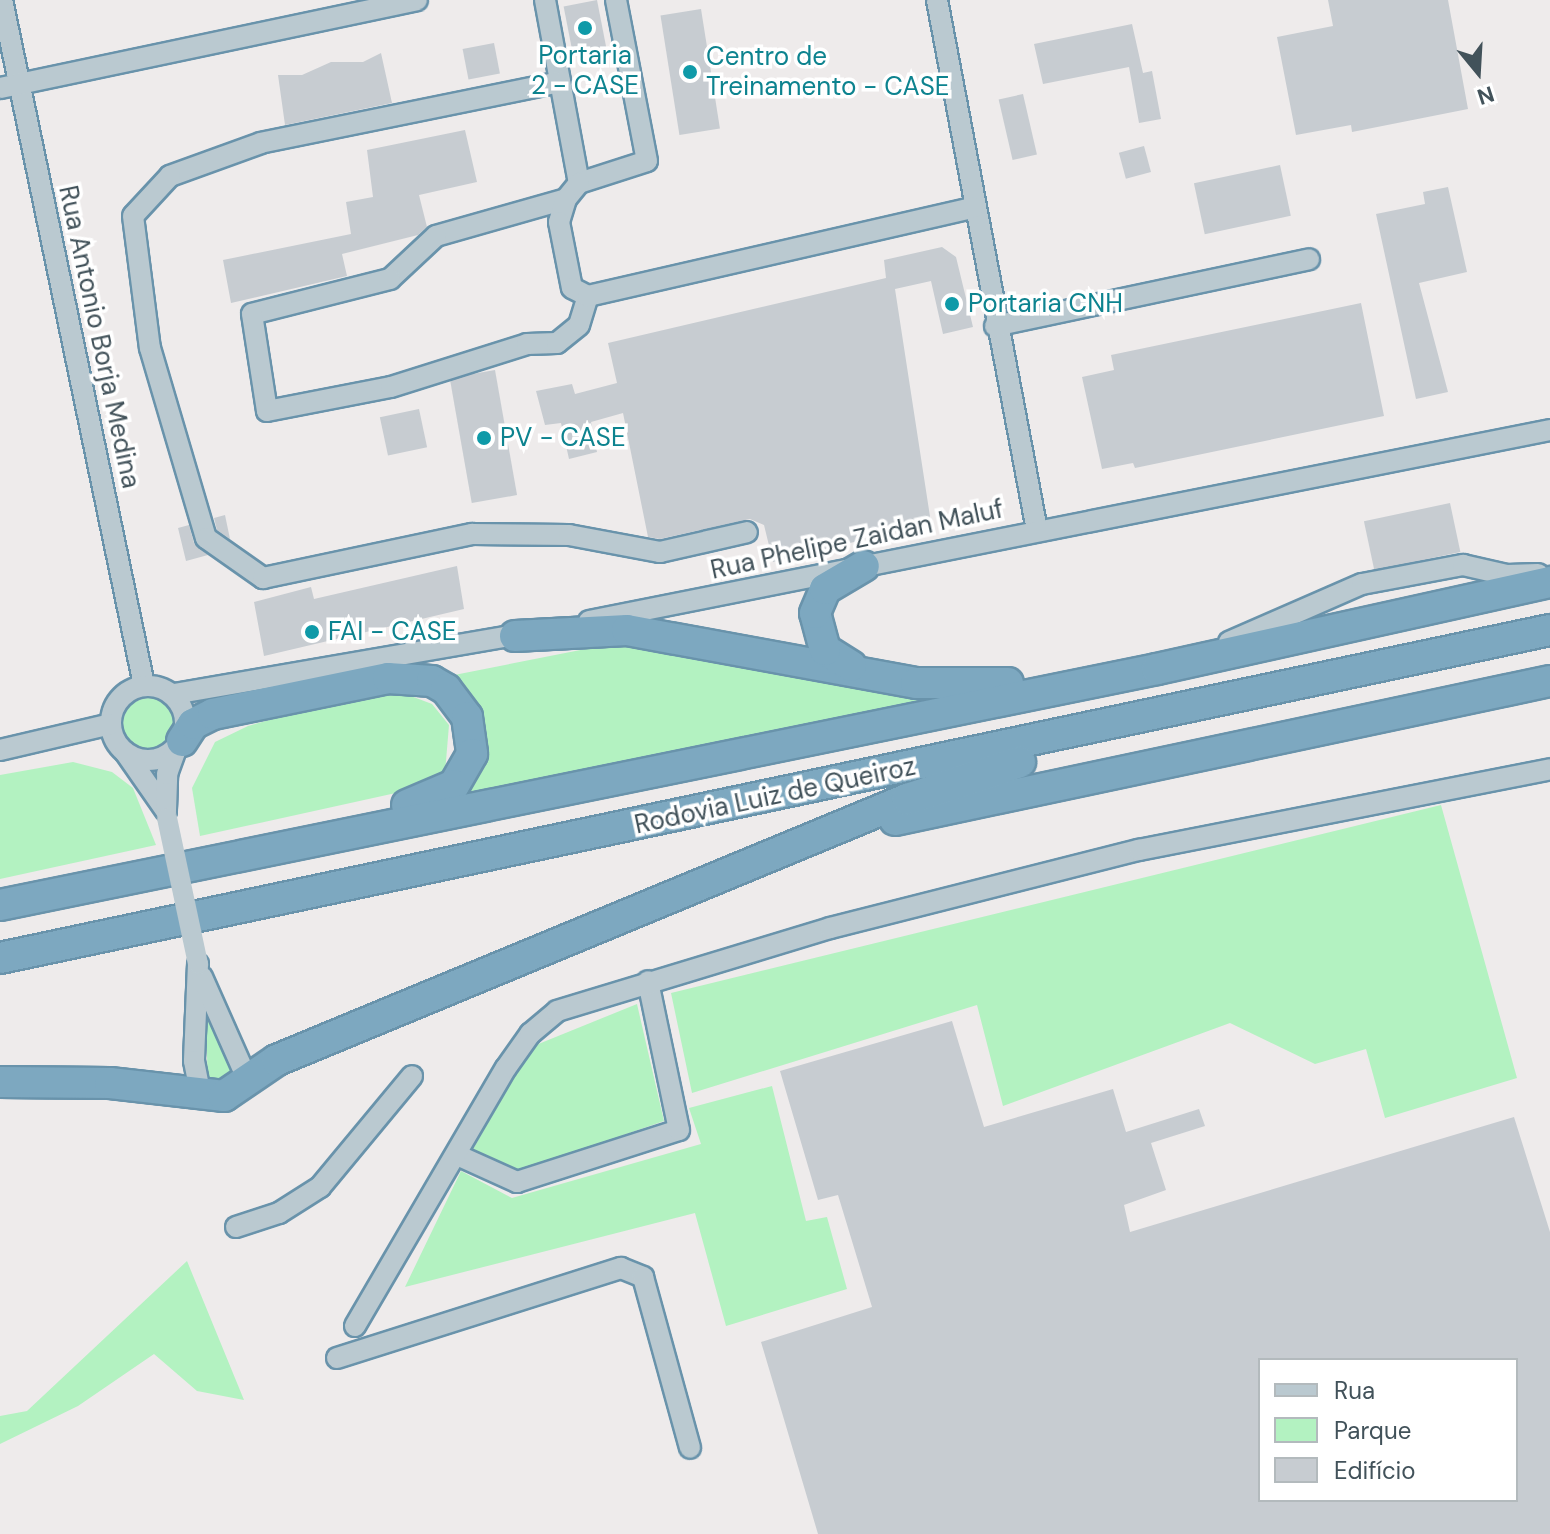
<!DOCTYPE html>
<meta charset="utf-8">
<style>
body{margin:0}
#map{position:relative;width:1550px;height:1534px;overflow:hidden;background:#eeebeb;font-family:"DM Sans",sans-serif}
div>[style]{position:absolute}
[style*='--x']{left:calc(var(--x)*1px);top:calc(var(--y)*1px);width:calc(var(--w)*1px);rotate:calc(var(--a)*1deg)}
.green>*{inset:0;background:#b3f2c1}
.round{border-radius:50%}
.building>*{inset:0;background:#c7ccd1;transform-origin:0 0}
.roads{filter:drop-shadow(2px 0 #6993ab) drop-shadow(-2px 0 #6993ab) drop-shadow(0 2px #6993ab) drop-shadow(0 -2px #6993ab)}
.minor>*{height:20px;margin:-10px;padding:0 10px;transform-origin:10px;border-radius:10px;background:#bac9d0}
.minor>.ring{margin:-10px;padding:0;box-sizing:content-box;background:none;border:20px solid #bac9d0;border-radius:50%}
.highway>*{height:30px;margin:-15px;padding:0 15px;transform-origin:15px;border-radius:15px;background:#7da8c0}
.minor-bridge>*{height:20px;margin:-10px;padding:0 10px;transform-origin:10px;border-radius:10px;background:#bac9d0}
.dots>*{width:22px;height:22px;translate:-50% -50%;box-sizing:border-box;border:4px solid #fff;border-radius:50%}
span{translate:-50% -50%;white-space:nowrap;text-align:center;line-height:1.15;-webkit-text-stroke:7px #fff;paint-order:stroke}
.culture-label{font-size:26px;color:#0d838f}
.left{translate:0 -50%;text-align:left}
.street-label{font-size:26px;color:#42525a}
.legend{position:absolute;left:1258px;top:1358px;width:260px;height:144px;box-sizing:border-box;background:#fff;border:2px solid #b3babd;margin:0;padding:10px 14px;list-style:none;font-size:24px;color:#42525a}
.legend li{display:flex;align-items:center;gap:16px;height:40px}
.legend b{width:40px;border:2px solid #b3babd}
.north{position:absolute;left:1438px;top:32px;width:80px;height:80px;-webkit-text-stroke:6px #fff;paint-order:stroke;rotate:162deg;font-size:22px;font-weight:700;line-height:32px;text-align:center;color:#42525a}
.north::after{content:'';display:block;margin:auto;width:28px;height:36px;background:#42525a;clip-path:polygon(50% 0,100% 100%,50% 72%,0 100%)}
</style>
<div id="map">
<div class="green">
<div style="clip-path:polygon(616px 643px,635px 643px,942px 698px,449px 796px,470px 773px,439px 678px)"></div>
<div style="clip-path:polygon(403px 693px,432px 704px,449px 725px,445px 773px,423px 787px,200px 836px,192px 788px,215px 742px,248px 726px,323px 705px)"></div>
<div class="round" style="left:123px;top:698px;width:52px;height:52px"></div>
<div style="clip-path:polygon(73px 762px,112px 772px,133px 788px,156px 845px,0 879px,0 775px)"></div>
<div style="clip-path:polygon(1441px 805px,1517px 1078px,1385px 1118px,1366px 1049px,1315px 1064px,1230px 1023px,1003px 1106px,977px 1005px,692px 1093px,671px 993px)"></div>
<div style="clip-path:polygon(205px 995px,213px 1027px,235px 1069px,234px 1080px,208px 1086px)"></div>
<div style="clip-path:polygon(637px 1004px,664px 1121px,517px 1172px,472px 1151px,531px 1047px)"></div>
<div style="clip-path:polygon(772px 1086px,806px 1221px,827px 1217px,847px 1289px,726px 1326px,695px 1213px,405px 1287px,461px 1171px,512px 1198px,701px 1144px,689px 1108px)"></div>
<div style="clip-path:polygon(187px 1261px,244px 1400px,197px 1391px,154px 1354px,78px 1406px,0 1444px,0 1416px,27px 1411px)"></div>
</div>
<div class="building">
<div style="left:597px;top:0;width:49px;height:34px;rotate:79deg"></div>
<div style="clip-path:polygon(1328px 0,1448px 0,1468px 109px,1352px 132px,1351px 125px,1296px 135px,1277px 37px,1333px 26px)"></div>
<div style="left:701px;top:9px;width:121px;height:41px;rotate:81deg"></div>
<div style="clip-path:polygon(1132px 24px,1143px 73px,1152px 71px,1161px 119px,1139px 123px,1129px 67px,1043px 84px,1034px 44px)"></div>
<div style="left:494px;top:43px;width:31px;height:32px;rotate:79deg"></div>
<div style="clip-path:polygon(381px 53px,392px 103px,285px 125px,278px 75px,302px 75px,331px 62px,363px 62px)"></div>
<div style="left:1023px;top:94px;width:62px;height:25px;rotate:77deg"></div>
<div style="clip-path:polygon(465px 130px,477px 182px,419px 195px,427px 227px,418px 235px,342px 254px,347px 276px,231px 303px,223px 260px,351px 234px,346px 202px,373px 197px,367px 150px)"></div>
<div style="left:1144px;top:146px;width:27px;height:26px;rotate:75deg"></div>
<div style="left:1280px;top:165px;width:52px;height:88px;rotate:78deg"></div>
<div style="clip-path:polygon(1448px 187px,1467px 272px,1419px 283px,1448px 392px,1416px 399px,1376px 214px,1425px 204px,1423px 192px)"></div>
<div style="clip-path:polygon(942px 247px,956px 257px,973px 327px,943px 334px,931px 281px,895px 289px,931px 523px,773px 562px,764px 525px,750px 519px,660px 539px,648px 537px,623px 413px,591px 422px,597px 452px,569px 459px,561px 423px,545px 425px,536px 391px,572px 384px,575px 394px,617px 383px,608px 343px,886px 278px,884px 260px)"></div>
<div style="clip-path:polygon(1361px 303px,1384px 416px,1135px 468px,1133px 463px,1102px 469px,1082px 377px,1114px 370px,1111px 355px)"></div>
<div style="left:495px;top:370px;width:127px;height:46px;rotate:80deg"></div>
<div style="left:419px;top:409px;width:39px;height:40px;rotate:78deg"></div>
<div style="left:1450px;top:503px;width:50px;height:88px;rotate:78deg"></div>
<div style="clip-path:polygon(225px 515px,230px 539px,217px 530px,214px 518px)"></div>
<div style="clip-path:polygon(189px 525px,194px 543px,208px 555px,186px 561px,178px 528px)"></div>
<div style="clip-path:polygon(457px 566px,464px 609px,264px 656px,254px 602px,311px 587px,314px 599px)"></div>
<div style="clip-path:polygon(evenodd,952px 1021px,984px 1127px,1113px 1089px,1126px 1132px,1199px 1109px,1205px 1126px,1151px 1143px,1166px 1190px,1124px 1205px,1130px 1232px,1514px 1117px,1550px 1232px,1550px 1534px,818px 1534px,761px 1342px,872px 1307px,838px 1195px,818px 1200px,780px 1071px,952px 1021px,1260px 1360px,1516px 1360px,1516px 1500px,1260px 1500px,1260px 1360px)"></div>
</div>
<div class="roads">
<div class="minor">
<div style="--x:2;--y:0;--w:700;--a:78.29"></div>
<div style="--x:545;--y:0;--w:186;--a:79.5"></div>
<div style="--x:579;--y:183;--w:71;--a:-17.9"></div>
<div style="--x:647;--y:161;--w:164;--a:-100.9"></div>
<div style="--x:937;--y:0;--w:539;--a:79.32"></div>
<div style="--x:560;--y:82;--w:305;--a:168.5"></div>
<div style="--x:261;--y:143;--w:97;--a:160.1"></div>
<div style="--x:170;--y:176;--w:54;--a:132.8"></div>
<div style="--x:133;--y:216;--w:133;--a:82.7"></div>
<div style="--x:150;--y:348;--w:198;--a:73.6"></div>
<div style="--x:206;--y:538;--w:70;--a:35.1"></div>
<div style="--x:263;--y:578;--w:214;--a:-11.9"></div>
<div style="--x:472;--y:534;--w:97;--a:0.6"></div>
<div style="--x:569;--y:535;--w:93;--a:10.6"></div>
<div style="--x:660;--y:552;--w:89;--a:-12.9"></div>
<div style="--x:0;--y:88;--w:426;--a:-11.9"></div>
<div style="--x:579;--y:183;--w:21;--a:129"></div>
<div style="--x:566;--y:199;--w:135;--a:164.1"></div>
<div style="--x:436;--y:236;--w:63;--a:136.9"></div>
<div style="--x:390;--y:279;--w:142;--a:165.8"></div>
<div style="--x:252;--y:314;--w:98;--a:81.2"></div>
<div style="--x:267;--y:411;--w:126;--a:-11"></div>
<div style="--x:391;--y:387;--w:143;--a:-17.5"></div>
<div style="--x:527;--y:344;--w:30;--a:-2"></div>
<div style="--x:557;--y:343;--w:28;--a:-39"></div>
<div style="--x:579;--y:325;--w:30;--a:-73"></div>
<div style="--x:566;--y:199;--w:24;--a:107"></div>
<div style="--x:559;--y:222;--w:67;--a:78.9"></div>
<div style="--x:572;--y:288;--w:18;--a:27"></div>
<div style="--x:588;--y:296;--w:395;--a:-12.9"></div>
<div style="--x:995;--y:326;--w:321;--a:-12"></div>
<div style="--x:589;--y:621;--w:980;--a:-11.24"></div>
<div style="--x:1229;--y:642;--w:145;--a:-23.6"></div>
<div style="--x:1362;--y:584;--w:103;--a:-10.7"></div>
<div style="--x:1463;--y:565;--w:45;--a:12.8"></div>
<div style="--x:1507;--y:575;--w:31;--a:-2"></div>
<div class="ring" style="left:111px;top:686px;width:54px;height:54px"></div>
<div style="--x:174;--y:694;--w:357;--a:-9.8"></div>
<div style="--x:0;--y:750;--w:114;--a:-13.2"></div>
<div style="--x:125;--y:752;--w:72;--a:55.2"></div>
<div style="--x:166;--y:810;--w:36;--a:-88"></div>
<div style="--x:167;--y:774;--w:27;--a:-70"></div>
<div style="--x:198;--y:964;--w:97;--a:92.4"></div>
<div style="--x:194;--y:1061;--w:36;--a:79"></div>
<div style="--x:202;--y:977;--w:116;--a:66.1"></div>
<div style="--x:457;--y:1155;--w:66;--a:24.2"></div>
<div style="--x:517;--y:1182;--w:170;--a:-17.8"></div>
<div style="--x:679;--y:1130;--w:152;--a:-101.8"></div>
<div style="--x:236;--y:1227;--w:45;--a:-18"></div>
<div style="--x:279;--y:1213;--w:49;--a:-32.4"></div>
<div style="--x:320;--y:1187;--w:144;--a:-50.3"></div>
<div style="--x:355;--y:1326;--w:299;--a:-59.7"></div>
<div style="--x:506;--y:1068;--w:42;--a:-54.8"></div>
<div style="--x:530;--y:1034;--w:35;--a:-40"></div>
<div style="--x:557;--y:1011;--w:285;--a:-16.9"></div>
<div style="--x:830;--y:928;--w:319;--a:-14.2"></div>
<div style="--x:1139;--y:850;--w:419;--a:-11.1"></div>
<div style="--x:337;--y:1358;--w:298;--a:-17.6"></div>
<div style="--x:621;--y:1268;--w:24;--a:22"></div>
<div style="--x:643;--y:1277;--w:177;--a:74.6"></div>
</div>
<div class="highway">
<div style="--x:515;--y:636;--w:112;--a:-3.1"></div>
<div style="--x:627;--y:630;--w:294;--a:10.4"></div>
<div style="--x:916;--y:683;--w:92;--a:0"></div>
<div style="--x:851;--y:666;--w:31;--a:-148"></div>
<div style="--x:825;--y:650;--w:38;--a:-105"></div>
<div style="--x:815;--y:613;--w:26;--a:-67"></div>
<div style="--x:825;--y:589;--w:45;--a:-30.5"></div>
<div style="--x:182;--y:741;--w:20;--a:-57"></div>
<div style="--x:193;--y:724;--w:22;--a:-27"></div>
<div style="--x:213;--y:714;--w:179;--a:-11.6"></div>
<div style="--x:388;--y:678;--w:44;--a:3.9"></div>
<div style="--x:432;--y:681;--w:16;--a:30"></div>
<div style="--x:446;--y:689;--w:35;--a:53"></div>
<div style="--x:467;--y:717;--w:37;--a:82"></div>
<div style="--x:472;--y:754;--w:36;--a:120"></div>
<div style="--x:454;--y:785;--w:51;--a:156.9"></div>
<div style="--x:895;--y:820;--w:670;--a:-11.98"></div>
<div style="--x:0;--y:905;--w:1181;--a:-11.53"></div>
<div style="--x:1157;--y:669;--w:403;--a:-12.5"></div>
<div style="--x:0;--y:958;--w:1584;--a:-11.95"></div>
<div style="--x:0;--y:1082;--w:110;--a:0.5"></div>
<div style="--x:110;--y:1083;--w:115;--a:6.5"></div>
<div style="--x:224;--y:1096;--w:64;--a:-34.2"></div>
<div style="--x:277;--y:1060;--w:682;--a:-22.5"></div>
<div style="--x:907;--y:799;--w:119;--a:-18.1"></div>
</div>
</div>
<div class="minor-bridge">
<div style="--x:167;--y:818;--w:149;--a:78"></div>
</div>
<div class="dots">
<div style="left:585px;top:28px;background:#0f9aa8"></div>
<div style="left:690px;top:72px;background:#0f9aa8"></div>
<div style="left:952px;top:304px;background:#0f9aa8"></div>
<div style="left:484px;top:438px;background:#0f9aa8"></div>
<div style="left:312px;top:632px;background:#0f9aa8"></div>
</div>
<div class="culture-label">
<span style="left:585px;top:71px">Portaria<br>2 - CASE</span>
<span class="left" style="left:706px;top:72px">Centro de<br>Treinamento - CASE</span>
<span class="left" style="left:968px;top:304px">Portaria CNH</span>
<span class="left" style="left:500px;top:438px">PV - CASE</span>
<span class="left" style="left:328px;top:632px">FAI - CASE</span>
</div>
<div class="street-label">
<span style="left:99px;top:337px;rotate:78deg">Rua Antonio Borja Medina</span>
<span style="left:857px;top:540px;rotate:-12deg">Rua Phelipe Zaidan Maluf</span>
<span style="left:775px;top:796px;rotate:-12deg">Rodovia Luiz de Queiroz</span>
</div>
<ul class="legend">
<li><b style="height:10px;background:#bac9d0"></b>Rua</li>
<li><b style="height:22px;background:#b3f2c1"></b>Parque</li>
<li><b style="height:22px;background:#c7ccd1"></b>Edifício</li>
</ul>
<div class="north">N</div>
</div>
